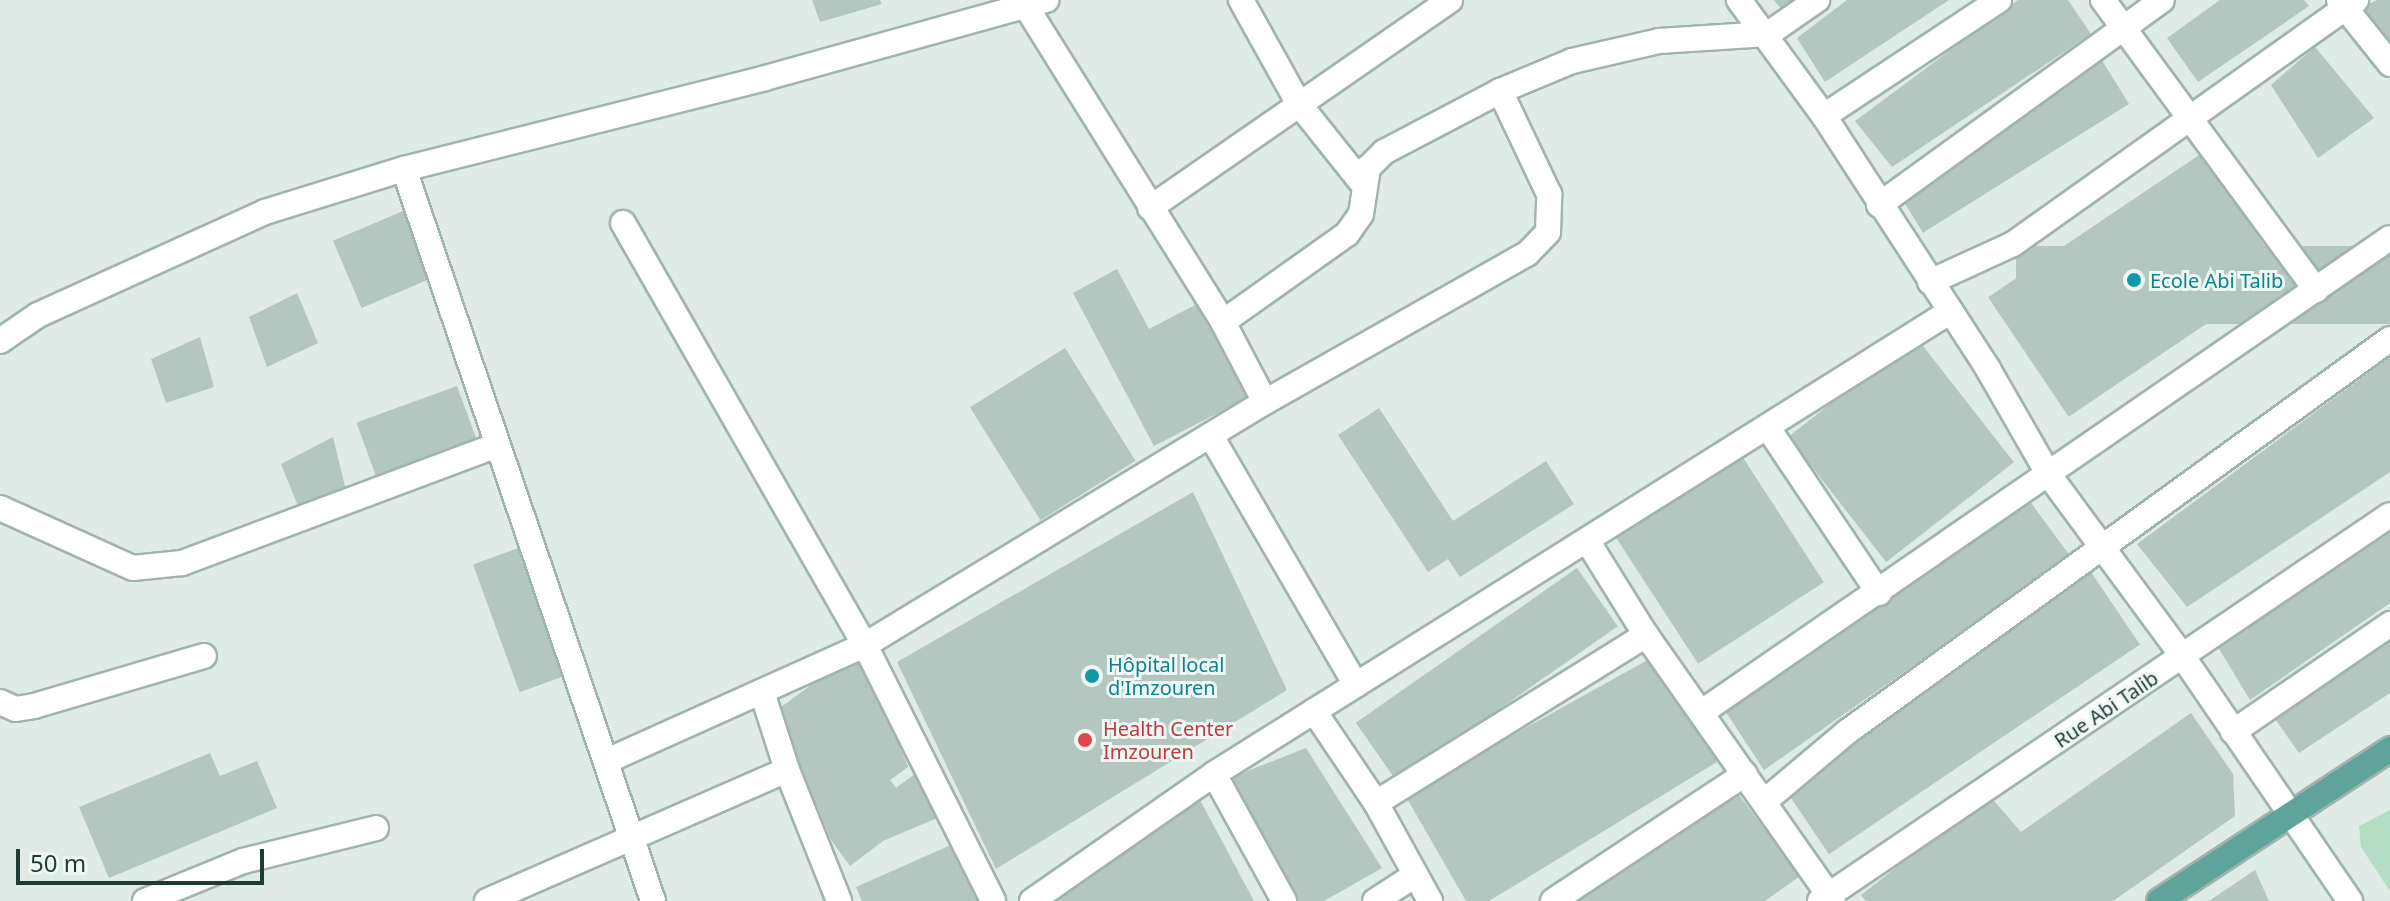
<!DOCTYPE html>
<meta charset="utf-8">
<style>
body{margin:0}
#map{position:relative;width:2390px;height:901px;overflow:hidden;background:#deebe6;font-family:"Noto Sans",sans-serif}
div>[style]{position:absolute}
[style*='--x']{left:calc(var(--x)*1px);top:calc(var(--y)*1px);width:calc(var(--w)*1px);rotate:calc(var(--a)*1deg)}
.green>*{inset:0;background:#b4dec4}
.building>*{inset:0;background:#b3c6c0;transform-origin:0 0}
.roads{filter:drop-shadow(2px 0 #a1b3ae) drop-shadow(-2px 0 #a1b3ae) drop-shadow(0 2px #a1b3ae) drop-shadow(0 -2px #a1b3ae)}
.minor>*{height:24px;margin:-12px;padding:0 12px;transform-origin:12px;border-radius:12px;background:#fff}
.major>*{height:24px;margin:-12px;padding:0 12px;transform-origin:12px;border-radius:12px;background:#5fa49a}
.dots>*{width:22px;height:22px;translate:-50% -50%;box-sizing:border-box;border:4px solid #eef7f4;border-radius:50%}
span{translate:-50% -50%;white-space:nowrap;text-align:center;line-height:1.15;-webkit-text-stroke:6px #eef7f4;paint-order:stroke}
.culture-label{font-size:20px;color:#0d838f}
.left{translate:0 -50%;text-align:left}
.street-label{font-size:20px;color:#1e3b37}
.health-label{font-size:20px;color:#be3a42}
.scale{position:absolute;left:16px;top:849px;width:248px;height:36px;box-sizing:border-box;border:4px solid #1e3b37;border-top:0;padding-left:10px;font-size:24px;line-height:28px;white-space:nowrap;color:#1e3b37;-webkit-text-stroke:6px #eef7f4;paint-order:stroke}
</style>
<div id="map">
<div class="green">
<div style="clip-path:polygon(2390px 810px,2390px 891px,2361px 847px,2359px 826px)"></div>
</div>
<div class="building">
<div style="clip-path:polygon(812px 0,880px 0,882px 4px,820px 22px)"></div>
<div style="clip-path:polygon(1774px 0,1796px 0,1782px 10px)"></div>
<div style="clip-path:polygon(1847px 0,1949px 0,1825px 82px,1797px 38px)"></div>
<div style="clip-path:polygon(2018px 0,2068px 0,2091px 34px,1892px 167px,1855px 121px)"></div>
<div style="clip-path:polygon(2220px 0,2304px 0,2309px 6px,2198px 82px,2167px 38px)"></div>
<div style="clip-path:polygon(2377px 0,2390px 0,2390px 41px,2363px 7px)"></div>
<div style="clip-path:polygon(2315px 47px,2374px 118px,2318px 158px,2271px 85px)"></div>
<div style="left:2101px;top:59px;width:53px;height:243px;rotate:58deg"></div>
<div style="left:2202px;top:153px;width:144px;height:258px;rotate:56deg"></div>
<div style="left:403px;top:211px;width:73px;height:76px;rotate:67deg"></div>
<div style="left:2390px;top:246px;width:78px;height:374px;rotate:90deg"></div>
<div style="clip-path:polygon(1117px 269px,1149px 329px,1197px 304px,1247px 398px,1154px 446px,1073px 293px)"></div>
<div style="clip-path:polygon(297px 293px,318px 343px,267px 367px,249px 317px)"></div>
<div style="clip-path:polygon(200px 337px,214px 387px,166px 403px,151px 359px)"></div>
<div style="left:1916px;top:337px;width:159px;height:162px;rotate:52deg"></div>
<div style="left:1065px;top:348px;width:133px;height:112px;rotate:58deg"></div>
<div style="clip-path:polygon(2390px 357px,2390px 472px,2187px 607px,2137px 544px)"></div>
<div style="left:457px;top:386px;width:61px;height:107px;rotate:70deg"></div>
<div style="clip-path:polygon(1379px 408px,1453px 521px,1546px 461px,1574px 504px,1460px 577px,1448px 559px,1428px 572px,1338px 435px)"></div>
<div style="clip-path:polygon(333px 437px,348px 499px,300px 511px,281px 464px)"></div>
<div style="left:1740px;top:453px;width:154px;height:150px;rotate:57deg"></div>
<div style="clip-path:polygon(1193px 492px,1287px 690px,996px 869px,897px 662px)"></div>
<div style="clip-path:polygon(2029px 500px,2070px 556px,1764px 770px,1720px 703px)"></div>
<div style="clip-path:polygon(2390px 530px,2390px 603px,2250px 700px,2218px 647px)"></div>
<div style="left:521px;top:547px;width:136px;height:51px;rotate:70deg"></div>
<div style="left:1577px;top:568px;width:71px;height:270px;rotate:55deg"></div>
<div style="left:2089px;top:569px;width:91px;height:375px;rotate:56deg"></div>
<div style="clip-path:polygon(2390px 634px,2390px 693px,2299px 753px,2273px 716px)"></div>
<div style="clip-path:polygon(855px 653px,873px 677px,908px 767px,890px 780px,896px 788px,919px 771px,942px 816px,883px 841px,850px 866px,831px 840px,777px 710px)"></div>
<div style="clip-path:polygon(1653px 657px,1720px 760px,1489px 901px,1466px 901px,1405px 795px)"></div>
<div style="clip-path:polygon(2191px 713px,2233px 774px,2235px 816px,2113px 901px,1866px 901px,1861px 895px,1989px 795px,2021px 832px)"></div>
<div style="clip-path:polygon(1306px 748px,1382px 868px,1324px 901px,1297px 901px,1227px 779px)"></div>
<div style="clip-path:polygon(210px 753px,220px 776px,257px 761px,277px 808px,109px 878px,79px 807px)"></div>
<div style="clip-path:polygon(1733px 787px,1800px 876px,1765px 901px,1571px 901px)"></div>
<div style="clip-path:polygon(1199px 798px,1254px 901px,1043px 901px)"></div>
<div style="clip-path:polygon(953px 844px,979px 901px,862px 901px,856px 887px)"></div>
<div style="clip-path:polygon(2255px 870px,2269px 901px,2209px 901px)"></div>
</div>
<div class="roads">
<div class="minor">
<div style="--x:1022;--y:0;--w:380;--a:58"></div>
<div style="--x:1223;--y:322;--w:90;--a:62.3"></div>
<div style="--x:1241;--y:0;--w:119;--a:60.9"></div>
<div style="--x:1299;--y:104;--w:101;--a:51.4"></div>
<div style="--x:1739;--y:0;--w:144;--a:53.8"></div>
<div style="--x:1824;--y:116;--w:302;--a:57"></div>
<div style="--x:1988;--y:369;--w:122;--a:60.1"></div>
<div style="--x:2049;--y:475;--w:226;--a:53.6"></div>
<div style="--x:2183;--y:657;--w:296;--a:55.6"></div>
<div style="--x:2103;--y:0;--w:360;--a:53.7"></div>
<div style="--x:2339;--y:0;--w:82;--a:51.4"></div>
<div style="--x:1824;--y:116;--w:210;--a:-33.5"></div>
<div style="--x:404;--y:169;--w:773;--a:71.21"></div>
<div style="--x:1879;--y:205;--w:349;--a:-35.9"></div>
<div style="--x:1150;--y:208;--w:365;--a:-34.7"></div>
<div style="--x:623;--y:223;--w:486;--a:60.2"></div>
<div style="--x:865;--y:645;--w:286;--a:63.4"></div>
<div style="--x:1930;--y:282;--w:91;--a:-24.6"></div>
<div style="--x:2013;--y:244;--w:421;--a:-35.4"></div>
<div style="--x:1223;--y:322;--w:152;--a:-35.4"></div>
<div style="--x:1347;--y:234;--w:24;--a:-55"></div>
<div style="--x:1361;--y:214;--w:47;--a:-81.3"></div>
<div style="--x:1368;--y:168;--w:23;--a:-45"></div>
<div style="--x:1384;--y:152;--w:131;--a:-27.7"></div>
<div style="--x:1500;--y:91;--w:78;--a:-22.6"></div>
<div style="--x:1572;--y:61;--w:89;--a:-12.9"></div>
<div style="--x:1659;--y:41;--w:109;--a:-3.7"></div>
<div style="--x:1768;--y:34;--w:60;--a:-34.8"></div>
<div style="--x:0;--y:341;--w:46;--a:-34.4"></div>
<div style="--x:38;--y:315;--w:249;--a:-24.4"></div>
<div style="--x:265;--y:212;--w:145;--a:-17.2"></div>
<div style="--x:404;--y:169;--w:372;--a:-14.1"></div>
<div style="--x:765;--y:78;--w:292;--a:-15.5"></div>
<div style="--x:1768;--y:428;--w:199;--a:56.1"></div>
<div style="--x:1211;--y:436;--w:288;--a:59.8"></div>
<div style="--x:0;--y:508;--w:146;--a:24.3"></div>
<div style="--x:133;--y:568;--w:49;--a:-5.8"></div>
<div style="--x:182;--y:563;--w:334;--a:-20.5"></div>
<div style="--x:1588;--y:542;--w:110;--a:58.1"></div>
<div style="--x:1646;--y:635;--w:325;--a:54.9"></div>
<div style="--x:762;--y:692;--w:82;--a:72.2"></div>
<div style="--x:787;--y:770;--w:141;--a:68.3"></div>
<div style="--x:0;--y:702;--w:17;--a:24"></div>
<div style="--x:16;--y:709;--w:18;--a:-9"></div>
<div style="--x:34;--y:706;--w:177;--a:-16.4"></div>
<div style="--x:1314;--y:711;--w:111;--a:56"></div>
<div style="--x:1376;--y:803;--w:112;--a:61.1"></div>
<div style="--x:1702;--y:712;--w:835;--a:-34.57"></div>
<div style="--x:2233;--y:732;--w:191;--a:-34.5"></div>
<div style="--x:609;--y:760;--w:281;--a:-24.2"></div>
<div style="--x:865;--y:645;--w:468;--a:-31.3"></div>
<div style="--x:1265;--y:402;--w:301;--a:-29.5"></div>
<div style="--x:1527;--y:254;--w:30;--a:-46"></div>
<div style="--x:1548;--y:232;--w:38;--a:-88"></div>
<div style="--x:1549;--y:194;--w:114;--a:-115.4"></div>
<div style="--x:1214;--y:774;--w:145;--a:61.1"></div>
<div style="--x:1765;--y:801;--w:107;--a:-40.1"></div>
<div style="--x:1847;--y:732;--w:670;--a:-35.9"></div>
<div style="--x:1376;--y:803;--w:318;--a:-31.9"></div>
<div style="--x:145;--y:901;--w:106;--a:-22.2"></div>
<div style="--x:243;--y:861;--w:137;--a:-13.9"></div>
<div style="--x:487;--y:901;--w:327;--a:-23.6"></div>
<div style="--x:1032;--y:901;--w:222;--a:-34.9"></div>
<div style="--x:1214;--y:774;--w:870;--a:-32.14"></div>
<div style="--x:1375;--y:901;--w:46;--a:-32.7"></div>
<div style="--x:1553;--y:901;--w:230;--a:-33.5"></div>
<div style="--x:1820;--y:901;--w:688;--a:-34.11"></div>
</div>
<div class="major">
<div style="--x:2159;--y:901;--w:277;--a:-33.3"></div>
</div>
</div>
<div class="dots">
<div style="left:2134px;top:280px;background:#0f9aa8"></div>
<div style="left:1092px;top:676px;background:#0f9aa8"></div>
<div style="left:1085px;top:740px;background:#e0444e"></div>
</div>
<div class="culture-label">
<span class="left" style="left:2150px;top:280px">Ecole Abi Talib</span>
<span class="left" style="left:1108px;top:676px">Hôpital local<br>d'Imzouren</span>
</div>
<div class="street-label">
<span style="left:2106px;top:709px;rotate:-34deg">Rue Abi Talib</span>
</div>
<div class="health-label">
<span class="left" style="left:1103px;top:740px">Health Center<br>Imzouren</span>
</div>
<div class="scale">50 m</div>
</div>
